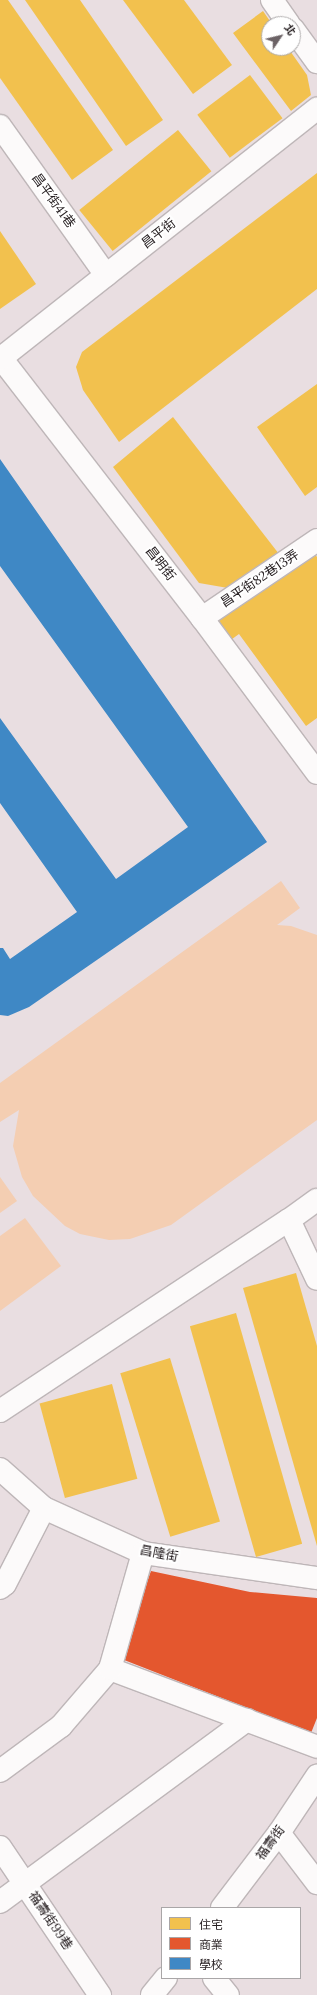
<!DOCTYPE html>
<meta charset="utf-8">
<style>
body{margin:0}
#map{position:relative;width:317px;height:1995px;overflow:hidden;background:#e9dee1;font-family:Lora,"Noto Sans TC",serif}
div>[style]{position:absolute}
[style*='--x']{left:calc(var(--x)*1px);top:calc(var(--y)*1px);width:calc(var(--w)*1px);rotate:calc(var(--a)*1deg)}
.green>*{inset:0;background:#f4ceb2}
.homes>*{inset:0;background:#f2c14e;transform-origin:0 0}
.shops>*{inset:0;background:#e4572e}
.schools>*{inset:0;background:#3f88c5}
.roads{filter:drop-shadow(1px 0 #beb6b8) drop-shadow(-1px 0 #beb6b8) drop-shadow(0 1px #beb6b8) drop-shadow(0 -1px #beb6b8)}
.minor>*{height:22px;margin:-11px;padding:0 11px;transform-origin:11px;border-radius:11px;background:#fcfafa}
span{translate:-50% -50%;white-space:nowrap;text-align:center;line-height:1.15;-webkit-text-stroke:4px #fff;paint-order:stroke}
.street-label{font-size:13px;color:#282123}
.legend{position:absolute;left:161px;top:1907px;width:140px;height:72px;box-sizing:border-box;background:#fff;border:1px solid #a9a6a7;margin:0;padding:5px 7px;list-style:none;font-size:12px;color:#282123}
.legend li{display:flex;align-items:center;gap:8px;height:20px}
.legend b{width:20px;border:1px solid #a9a6a7}
.north{position:absolute;left:261px;top:16px;width:40px;height:40px;box-sizing:border-box;background:#fff;border:1px solid #a9a6a7;border-radius:50%;rotate:55deg;font-size:11px;font-weight:700;line-height:16px;text-align:center;color:#282123}
.north::after{content:'';display:block;margin:auto;width:14px;height:18px;background:#6c6366;clip-path:polygon(50% 0,100% 100%,50% 72%,0 100%)}
</style>
<div id="map">
<div class="green">
<div style="clip-path:polygon(281px 881px,300px 908px,277px 925px,291px 926px,317px 935px,317px 1120px,171px 1225px,130px 1239px,109px 1240px,80px 1234px,65px 1226px,33px 1196px,22px 1177px,13px 1146px,19px 1110px,0 1122px,0 1083px)"></div>
<div style="clip-path:polygon(0 1177px,17px 1201px,0 1213px)"></div>
<div style="clip-path:polygon(25px 1218px,61px 1266px,0 1311px,0 1236px)"></div>
</div>
<div class="homes">
<div style="clip-path:polygon(0 0,8px 0,113px 150px,72px 180px,0 78px)"></div>
<div style="clip-path:polygon(25px 0,80px 0,163px 120px,126px 146px)"></div>
<div style="clip-path:polygon(123px 0,184px 0,232px 65px,193px 94px)"></div>
<div style="clip-path:polygon(263px 11px,272px 24px,269px 24px,269px 48px,288px 48px,307px 75px,311px 95px,291px 111px,233px 33px)"></div>
<div style="left:250px;top:75px;width:54px;height:66px;rotate:53deg"></div>
<div style="left:178px;top:130px;width:53px;height:127px;rotate:51deg"></div>
<div style="clip-path:polygon(317px 173px,317px 289px,119px 442px,83px 390px,76px 367px,82px 352px)"></div>
<div style="clip-path:polygon(0 231px,36px 284px,0 309px)"></div>
<div style="clip-path:polygon(317px 384px,317px 487px,305px 496px,257px 427px)"></div>
<div style="clip-path:polygon(173px 417px,279px 554px,228px 588px,199px 583px,113px 467px)"></div>
<div style="clip-path:polygon(311px 549px,317px 557px,317px 718px,306px 726px,239px 634px,228px 642px,212px 621px)"></div>
<div style="clip-path:polygon(296px 1273px,317px 1346px,317px 1546px,243px 1288px)"></div>
<div style="left:236px;top:1313px;width:240px;height:48px;rotate:74deg"></div>
<div style="left:170px;top:1358px;width:171px;height:52px;rotate:73deg"></div>
<div style="left:112px;top:1384px;width:98px;height:75px;rotate:75deg"></div>
</div>
<div class="shops">
<div style="clip-path:polygon(151px 1571px,250px 1592px,317px 1598px,317px 1718px,311px 1733px,119px 1658px)"></div>
</div>
<div class="schools">
<div style="clip-path:polygon(0 459px,267px 842px,29px 1007px,8px 1016px,0 1015px,0 948px,3px 948px,10px 959px,77px 912px,0 803px,0 718px,116px 879px,188px 827px,0 566px)"></div>
</div>
<div class="roads">
<div class="minor">
<div style="--x:272;--y:0;--w:29;--a:55"></div>
<div style="--x:293;--y:29;--w:41;--a:54"></div>
<div style="--x:0;--y:126;--w:183;--a:54.6"></div>
<div style="--x:1;--y:358;--w:329;--a:52.3"></div>
<div style="--x:202;--y:618;--w:193;--a:53.4"></div>
<div style="--x:0;--y:359;--w:404;--a:-38.3"></div>
<div style="--x:202;--y:618;--w:139;--a:-34.1"></div>
<div style="--x:289;--y:1220;--w:34;--a:-36"></div>
<div style="--x:0;--y:1411;--w:346;--a:-33.5"></div>
<div style="--x:289;--y:1220;--w:65;--a:64.6"></div>
<div style="--x:0;--y:1469;--w:59;--a:41.6"></div>
<div style="--x:44;--y:1508;--w:109;--a:24.4"></div>
<div style="--x:143;--y:1553;--w:176;--a:8.2"></div>
<div style="--x:0;--y:1588;--w:6;--a:-39"></div>
<div style="--x:5;--y:1584;--w:85;--a:-62.8"></div>
<div style="--x:110;--y:1669;--w:221;--a:20.6"></div>
<div style="--x:0;--y:1771;--w:76;--a:-36.4"></div>
<div style="--x:61;--y:1726;--w:75;--a:-49.3"></div>
<div style="--x:110;--y:1669;--w:121;--a:-74.1"></div>
<div style="--x:279;--y:1833;--w:63;--a:52.8"></div>
<div style="--x:0;--y:1847;--w:179;--a:56"></div>
<div style="--x:0;--y:1902;--w:307;--a:-36.4"></div>
<div style="--x:222;--y:1908;--w:94;--a:-52.8"></div>
<div style="--x:279;--y:1833;--w:69;--a:-56.3"></div>
<div style="--x:214;--y:1978;--w:22;--a:51"></div>
<div style="--x:152;--y:1995;--w:22;--a:-51"></div>
</div>
</div>
<div class="street-label">
<span style="left:53px;top:201px;rotate:54deg">昌平街41巷</span>
<span style="left:159px;top:234px;rotate:-38deg">昌平街</span>
<span style="left:160px;top:564px;rotate:52deg">昌明街</span>
<span style="left:260px;top:579px;rotate:-34deg">昌平街82巷13弄</span>
<span style="left:159px;top:1554px;rotate:11deg">昌隆街</span>
<span style="left:271px;top:1843px;rotate:-54deg">福壽街</span>
<span style="left:50px;top:1921px;rotate:56deg">福壽街99巷</span>
</div>
<ul class="legend">
<li><b style="height:11px;background:#f2c14e"></b>住宅</li>
<li><b style="height:11px;background:#e4572e"></b>商業</li>
<li><b style="height:11px;background:#3f88c5"></b>學校</li>
</ul>
<div class="north">北</div>
</div>
